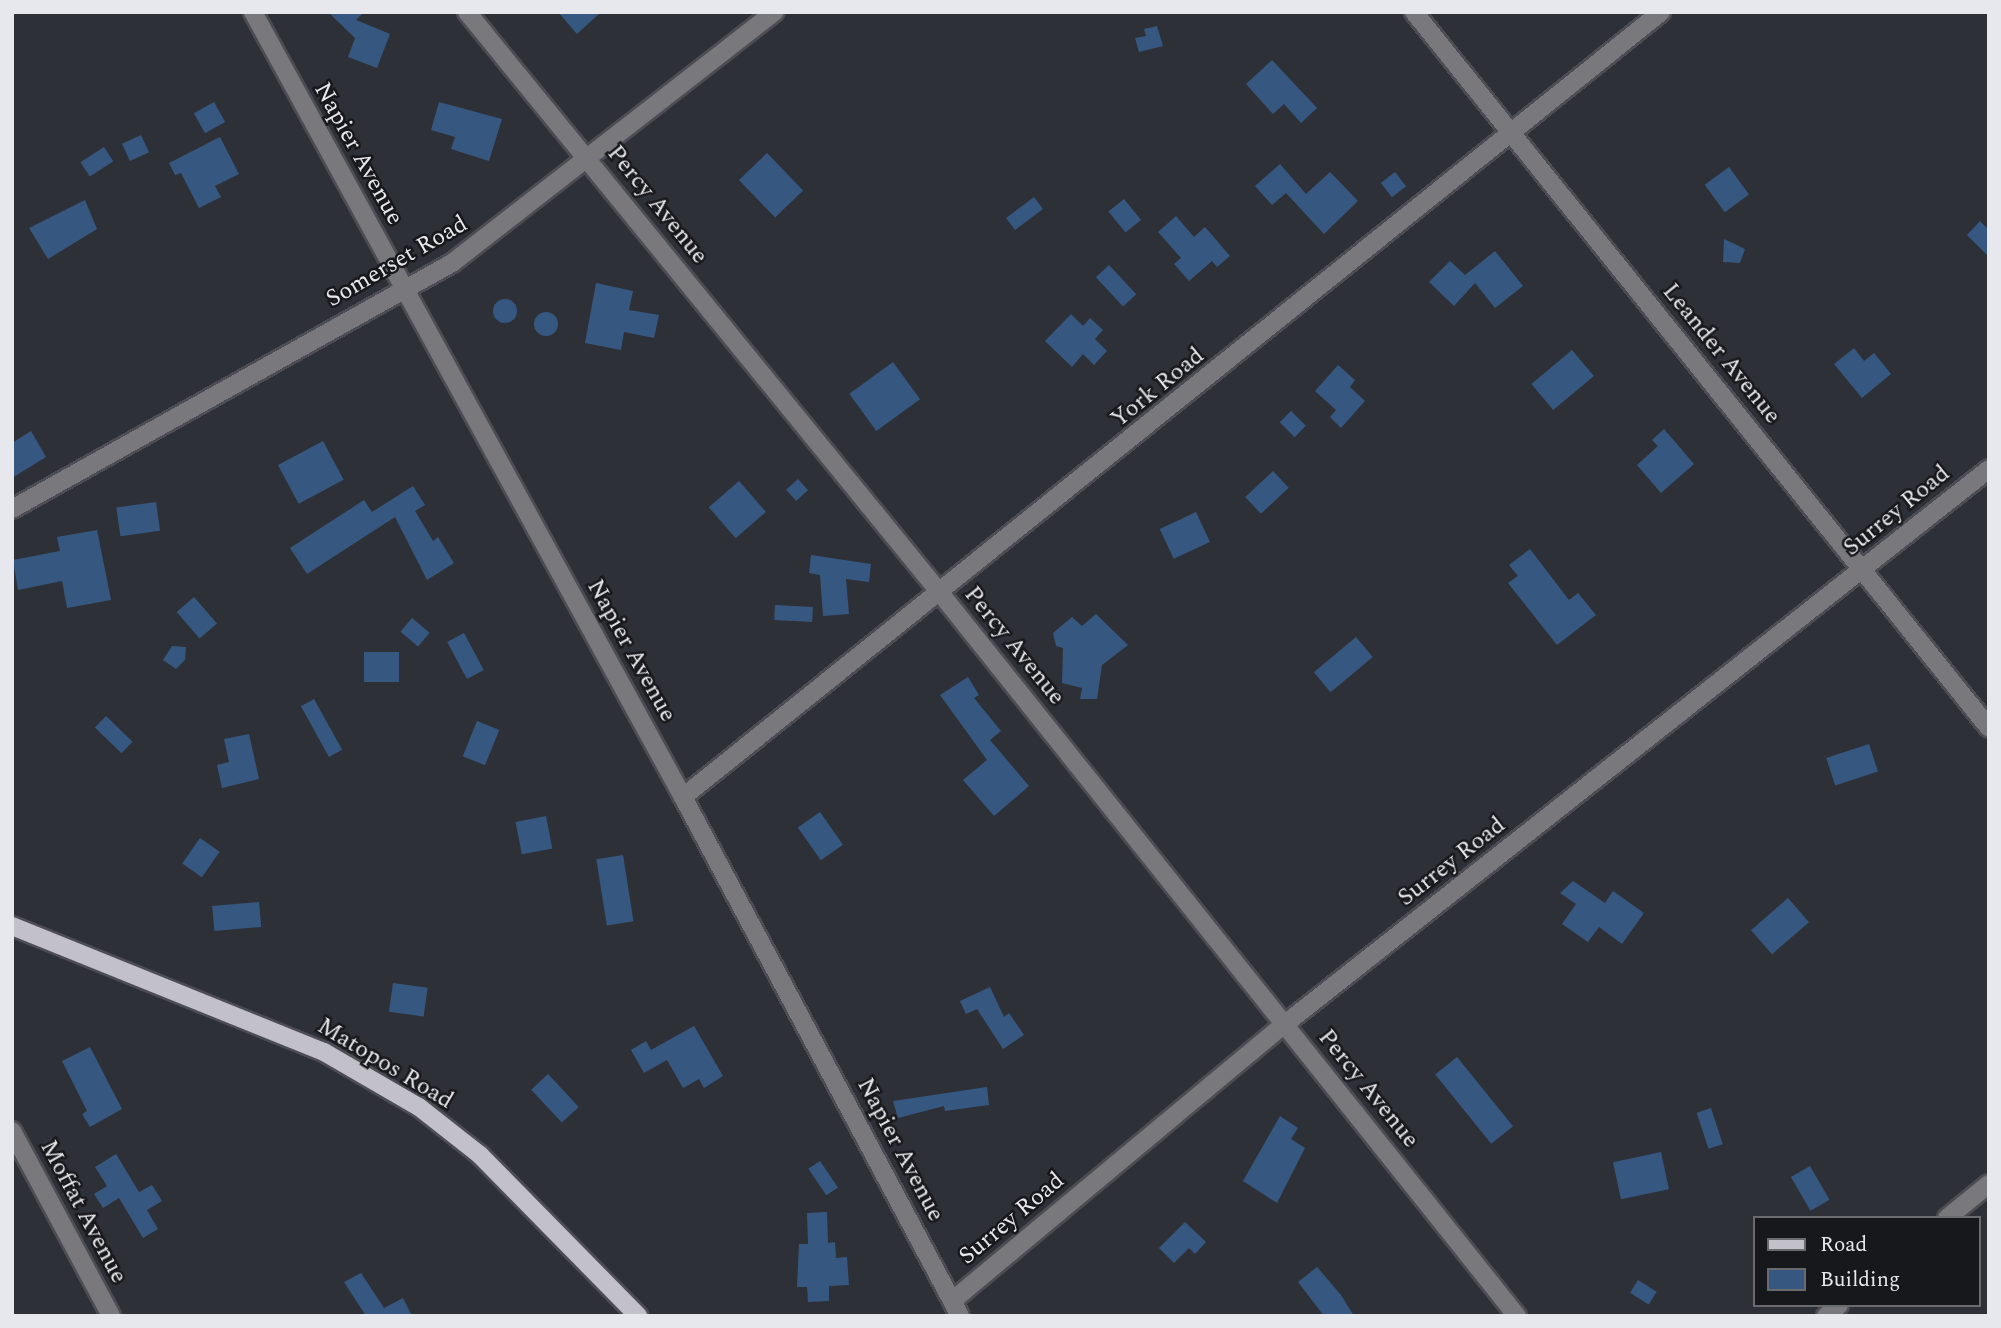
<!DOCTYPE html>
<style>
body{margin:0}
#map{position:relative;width:2001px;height:1328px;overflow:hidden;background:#2e3037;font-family:Spectral,serif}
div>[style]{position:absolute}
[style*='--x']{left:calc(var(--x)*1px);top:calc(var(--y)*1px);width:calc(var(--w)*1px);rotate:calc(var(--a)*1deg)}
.building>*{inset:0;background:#365880;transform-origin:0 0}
.round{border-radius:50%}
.roads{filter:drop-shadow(2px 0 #4c4d54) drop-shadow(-2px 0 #4c4d54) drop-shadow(0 2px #4c4d54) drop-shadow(0 -2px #4c4d54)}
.minor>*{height:18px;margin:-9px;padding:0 9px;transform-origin:9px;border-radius:9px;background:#79787c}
.major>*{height:18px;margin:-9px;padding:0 9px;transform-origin:9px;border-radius:9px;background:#c2c0c8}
span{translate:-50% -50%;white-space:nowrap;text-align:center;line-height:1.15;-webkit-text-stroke:5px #17181b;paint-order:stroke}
.street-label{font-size:24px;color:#e7e8ed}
.frame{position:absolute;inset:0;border:14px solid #e7e8ed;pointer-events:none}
.legend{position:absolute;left:1753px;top:1216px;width:228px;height:91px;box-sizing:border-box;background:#17181b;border:2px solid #6a6b6f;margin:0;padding:9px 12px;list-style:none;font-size:21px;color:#e7e8ed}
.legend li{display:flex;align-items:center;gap:14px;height:35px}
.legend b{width:35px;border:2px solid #6a6b6f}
</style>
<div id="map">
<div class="building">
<div style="clip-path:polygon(328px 12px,364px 12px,356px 20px,390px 34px,377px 68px,348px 57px,355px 38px)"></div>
<div style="clip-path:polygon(558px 12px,601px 12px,577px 34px)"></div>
<div style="clip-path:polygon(1157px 26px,1163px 46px,1139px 52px,1135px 38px,1146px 36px,1144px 29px)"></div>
<div style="clip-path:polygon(1272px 60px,1317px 108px,1301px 123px,1284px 104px,1273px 114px,1246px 84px)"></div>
<div style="left:214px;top:102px;width:23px;height:23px;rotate:61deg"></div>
<div style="clip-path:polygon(439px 102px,502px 119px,489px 161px,451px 149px,455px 137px,431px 130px)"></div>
<div style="left:141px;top:135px;width:19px;height:21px;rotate:65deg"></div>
<div style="clip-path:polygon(220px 137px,239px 174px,215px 186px,221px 197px,199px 208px,181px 173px,175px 175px,169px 163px)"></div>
<div style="left:104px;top:147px;width:17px;height:28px;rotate:57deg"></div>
<div style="left:767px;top:153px;width:52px;height:39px;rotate:46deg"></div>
<div style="clip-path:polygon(1280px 164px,1306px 194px,1330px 172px,1358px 201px,1324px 234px,1286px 193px,1272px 205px,1255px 186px)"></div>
<div style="left:1729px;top:167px;width:34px;height:30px;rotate:54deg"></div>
<div style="left:1395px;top:172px;width:18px;height:18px;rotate:52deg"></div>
<div style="left:1034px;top:197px;width:15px;height:35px;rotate:53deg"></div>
<div style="left:1124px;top:199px;width:27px;height:20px;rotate:51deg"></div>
<div style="clip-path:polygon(85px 200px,97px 229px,48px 259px,29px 228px)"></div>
<div style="clip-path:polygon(1176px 216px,1194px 237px,1205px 227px,1230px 256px,1217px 267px,1212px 261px,1189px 281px,1174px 264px,1181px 258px,1158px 232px)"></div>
<div style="clip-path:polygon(1980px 221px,1989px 230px,1989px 257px,1967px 235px)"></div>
<div style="clip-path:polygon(1724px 239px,1745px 249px,1740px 263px,1723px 262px)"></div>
<div style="clip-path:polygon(1495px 251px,1523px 286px,1495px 308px,1475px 283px,1454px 306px,1429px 282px,1450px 261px,1465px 275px)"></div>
<div style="left:1109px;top:265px;width:40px;height:18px;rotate:47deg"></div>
<div style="clip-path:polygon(596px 283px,633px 291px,629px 310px,659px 315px,654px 338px,624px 332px,621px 350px,585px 343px)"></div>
<div class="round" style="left:493px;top:299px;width:24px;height:24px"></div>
<div class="round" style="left:534px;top:312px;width:24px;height:24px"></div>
<div style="clip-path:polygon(1071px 314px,1083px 326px,1090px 318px,1103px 330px,1095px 339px,1107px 351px,1094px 365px,1083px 354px,1072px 367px,1045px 341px)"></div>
<div style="clip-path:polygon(1854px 348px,1864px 361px,1874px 353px,1891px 374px,1862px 398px,1834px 364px)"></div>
<div style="left:1572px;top:350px;width:34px;height:53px;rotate:50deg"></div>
<div style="left:893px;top:362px;width:46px;height:54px;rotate:54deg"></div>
<div style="clip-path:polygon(1338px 365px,1355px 380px,1350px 387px,1365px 401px,1341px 428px,1330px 417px,1336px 410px,1315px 391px)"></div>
<div style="left:1291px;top:411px;width:21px;height:16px;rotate:45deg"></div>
<div style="clip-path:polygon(1664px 429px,1694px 464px,1661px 493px,1637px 465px,1658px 446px,1652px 440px)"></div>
<div style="clip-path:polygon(31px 431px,46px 457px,12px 478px,12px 443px)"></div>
<div style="left:323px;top:441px;width:44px;height:51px;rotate:62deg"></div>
<div style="left:1273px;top:471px;width:23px;height:38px;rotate:47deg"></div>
<div style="left:798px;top:479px;width:15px;height:16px;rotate:48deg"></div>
<div style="left:739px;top:481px;width:41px;height:40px;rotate:49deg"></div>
<div style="clip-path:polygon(413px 486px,425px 505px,415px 511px,433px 541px,438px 537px,454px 563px,427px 580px,395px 517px,307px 574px,290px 548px,364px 500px,372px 512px)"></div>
<div style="left:156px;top:502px;width:29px;height:40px;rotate:82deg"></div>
<div style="left:1196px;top:512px;width:33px;height:40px;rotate:65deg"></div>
<div style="clip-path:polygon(97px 530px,111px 600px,67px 608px,62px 581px,18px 590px,13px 560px,60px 551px,57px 537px)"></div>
<div style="clip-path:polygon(1530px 549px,1569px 600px,1578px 593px,1596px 615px,1557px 645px,1508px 583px,1518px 576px,1509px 565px)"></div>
<div style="clip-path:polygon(811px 555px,871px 564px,869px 582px,846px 579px,849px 614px,823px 616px,820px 575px,809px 573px)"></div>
<div style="left:194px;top:597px;width:35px;height:23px;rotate:49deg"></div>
<div style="left:775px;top:605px;width:38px;height:15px;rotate:3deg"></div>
<div style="clip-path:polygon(1096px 614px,1128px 645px,1102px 665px,1097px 699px,1080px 699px,1082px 688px,1062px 683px,1063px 648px,1056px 646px,1053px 633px,1072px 617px,1082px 626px)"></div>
<div style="left:412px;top:618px;width:23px;height:18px;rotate:40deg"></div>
<div style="left:464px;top:633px;width:42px;height:19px;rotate:62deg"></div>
<div style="left:1356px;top:637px;width:26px;height:55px;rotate:50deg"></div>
<div style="clip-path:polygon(172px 646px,186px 647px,185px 660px,176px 669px,163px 660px)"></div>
<div style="left:364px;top:652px;width:35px;height:30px"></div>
<div style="clip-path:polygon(968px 677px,979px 695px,974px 698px,1001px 731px,990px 740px,1029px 786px,994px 816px,963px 780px,987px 760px,940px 695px)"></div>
<div style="left:314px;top:699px;width:58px;height:15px;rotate:61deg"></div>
<div style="left:106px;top:716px;width:37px;height:16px;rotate:44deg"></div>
<div style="left:477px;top:721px;width:24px;height:38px;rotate:22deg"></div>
<div style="clip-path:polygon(249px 734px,259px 779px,222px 788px,217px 765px,229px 762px,224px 739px)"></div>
<div style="left:1869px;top:744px;width:29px;height:45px;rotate:72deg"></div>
<div style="left:820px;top:812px;width:40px;height:27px;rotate:55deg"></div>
<div style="left:546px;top:816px;width:33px;height:31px;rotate:79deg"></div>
<div style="left:200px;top:838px;width:24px;height:31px;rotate:35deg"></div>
<div style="left:623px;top:855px;width:67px;height:27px;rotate:81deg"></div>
<div style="clip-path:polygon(1573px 881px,1605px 903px,1613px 891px,1644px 913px,1622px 944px,1599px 927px,1588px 942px,1562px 924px,1576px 904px,1560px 893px)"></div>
<div style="left:1788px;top:898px;width:32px;height:49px;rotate:49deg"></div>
<div style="left:259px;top:902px;width:25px;height:47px;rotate:85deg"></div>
<div style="left:393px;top:983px;width:35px;height:29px;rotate:8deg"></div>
<div style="clip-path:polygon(990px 987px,1004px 1017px,1009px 1013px,1024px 1035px,1003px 1049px,977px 1009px,966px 1014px,960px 1001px)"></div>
<div style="clip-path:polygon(694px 1026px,723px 1076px,704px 1088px,699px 1079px,683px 1088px,667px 1060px,644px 1073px,631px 1050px,646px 1041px,651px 1050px)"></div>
<div style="clip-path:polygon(90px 1047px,122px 1109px,90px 1127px,82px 1114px,87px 1111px,62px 1061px)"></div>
<div style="left:1457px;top:1057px;width:89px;height:28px;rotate:51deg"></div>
<div style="left:548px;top:1074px;width:45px;height:23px;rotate:47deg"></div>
<div style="clip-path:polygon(987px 1087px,989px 1105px,945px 1111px,944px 1106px,898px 1118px,893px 1101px)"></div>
<div style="left:1711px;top:1108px;width:38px;height:15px;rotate:72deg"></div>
<div style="clip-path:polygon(1280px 1116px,1298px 1128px,1291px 1139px,1305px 1148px,1277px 1203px,1243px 1181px)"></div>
<div style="left:1661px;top:1152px;width:38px;height:49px;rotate:78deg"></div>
<div style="clip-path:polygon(116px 1154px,139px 1192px,152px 1185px,162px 1201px,147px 1210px,158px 1229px,143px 1238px,119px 1198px,103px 1208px,94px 1194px,107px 1186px,95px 1167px)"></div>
<div style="left:820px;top:1161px;width:32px;height:14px;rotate:56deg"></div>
<div style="left:1810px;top:1166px;width:39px;height:22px;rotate:60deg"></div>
<div style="clip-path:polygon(827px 1212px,828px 1243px,835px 1242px,836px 1258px,847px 1257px,849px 1285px,829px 1286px,829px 1301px,808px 1302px,807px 1287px,797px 1287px,799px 1244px,808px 1244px,807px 1213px)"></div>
<div style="clip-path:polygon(1185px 1222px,1206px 1242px,1195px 1254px,1189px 1248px,1174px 1263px,1159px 1248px)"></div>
<div style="clip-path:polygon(1317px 1267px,1341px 1295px,1354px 1316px,1324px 1316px,1298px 1282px)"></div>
<div style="clip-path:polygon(361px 1273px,384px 1308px,403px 1298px,412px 1316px,366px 1316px,344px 1282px)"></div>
<div style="left:1638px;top:1280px;width:22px;height:15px;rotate:32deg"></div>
</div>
<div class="roads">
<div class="minor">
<div style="--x:253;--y:12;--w:895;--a:61.29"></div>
<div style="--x:683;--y:797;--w:588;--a:61.91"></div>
<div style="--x:467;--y:12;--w:751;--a:50.84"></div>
<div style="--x:941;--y:594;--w:924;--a:51.42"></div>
<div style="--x:1414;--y:12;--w:918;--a:51.23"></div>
<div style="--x:12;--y:509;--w:504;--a:-29.21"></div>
<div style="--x:452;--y:263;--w:409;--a:-37.9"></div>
<div style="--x:683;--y:797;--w:1254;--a:-38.75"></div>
<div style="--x:12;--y:1131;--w:210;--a:61.8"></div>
<div style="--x:1947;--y:1218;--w:54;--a:-39"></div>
<div style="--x:952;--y:1301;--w:433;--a:-39.8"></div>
<div style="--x:1285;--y:1024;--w:896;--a:-38.25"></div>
<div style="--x:1826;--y:1316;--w:17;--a:-40"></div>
</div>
<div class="major">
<div style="--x:12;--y:926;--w:336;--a:22"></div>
<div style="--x:324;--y:1052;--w:110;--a:30.1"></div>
<div style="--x:419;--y:1107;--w:78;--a:38.2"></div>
<div style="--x:480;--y:1155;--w:226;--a:45.5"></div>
</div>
</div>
<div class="street-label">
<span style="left:358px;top:154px;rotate:61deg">Napier Avenue</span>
<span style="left:657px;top:205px;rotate:51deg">Percy Avenue</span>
<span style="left:397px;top:262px;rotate:-30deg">Somerset Road</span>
<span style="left:1721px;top:354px;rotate:51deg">Leander Avenue</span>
<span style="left:1158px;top:388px;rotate:-39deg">York Road</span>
<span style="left:1897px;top:511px;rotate:-39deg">Surrey Road</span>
<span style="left:1014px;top:646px;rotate:51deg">Percy Avenue</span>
<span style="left:631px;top:651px;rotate:61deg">Napier Avenue</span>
<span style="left:1452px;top:862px;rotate:-38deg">Surrey Road</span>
<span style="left:385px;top:1064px;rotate:31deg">Matopos Road</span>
<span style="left:1368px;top:1089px;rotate:51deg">Percy Avenue</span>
<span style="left:900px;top:1150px;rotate:62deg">Napier Avenue</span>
<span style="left:83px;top:1212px;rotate:62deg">Moffat Avenue</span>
<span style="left:1012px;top:1219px;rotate:-40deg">Surrey Road</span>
</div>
<div class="frame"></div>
<ul class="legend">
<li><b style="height:9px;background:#c2c0c8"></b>Road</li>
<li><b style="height:19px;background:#365880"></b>Building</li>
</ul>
</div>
